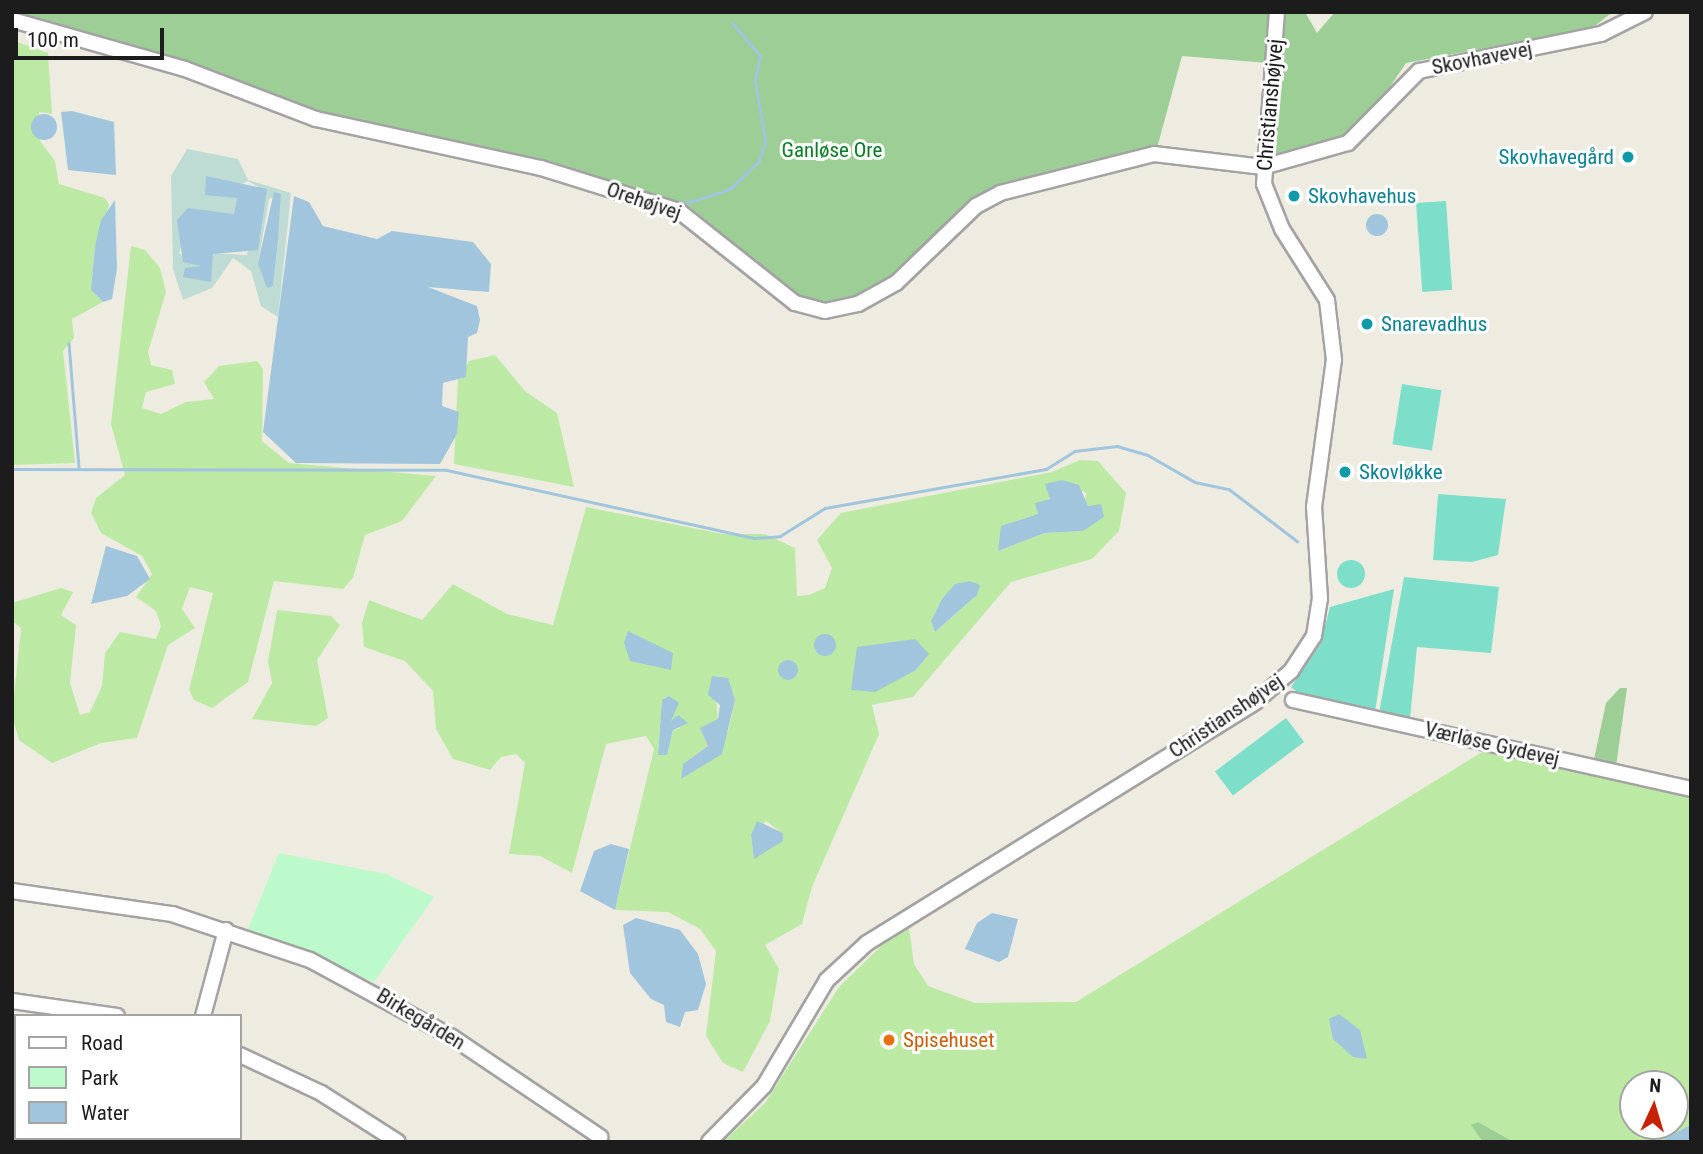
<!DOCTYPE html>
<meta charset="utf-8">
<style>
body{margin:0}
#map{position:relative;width:1703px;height:1154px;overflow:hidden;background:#eeece1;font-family:"Roboto Condensed",sans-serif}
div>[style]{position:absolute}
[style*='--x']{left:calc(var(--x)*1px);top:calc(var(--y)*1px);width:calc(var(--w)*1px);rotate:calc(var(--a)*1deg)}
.grass>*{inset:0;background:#bceaa5}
.forest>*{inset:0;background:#9cce95}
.wetland>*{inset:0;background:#bedcd3}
.park>*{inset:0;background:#bcfacb}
.pitch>*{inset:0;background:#7ddfc9;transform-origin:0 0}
.round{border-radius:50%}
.water>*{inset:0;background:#a0c5dd}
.stream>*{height:2.5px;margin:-1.25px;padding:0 1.25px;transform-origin:1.25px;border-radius:1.25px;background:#a0c5dd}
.roads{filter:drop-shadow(2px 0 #a3a3a3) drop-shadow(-2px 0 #a3a3a3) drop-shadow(0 2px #a3a3a3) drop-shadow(0 -2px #a3a3a3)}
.minor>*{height:14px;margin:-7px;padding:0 7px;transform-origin:7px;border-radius:7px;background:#fff}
.dots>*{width:19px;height:19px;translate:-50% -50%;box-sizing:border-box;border:4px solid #fff;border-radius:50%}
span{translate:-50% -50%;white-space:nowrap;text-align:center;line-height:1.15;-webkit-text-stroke:6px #fff;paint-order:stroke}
.street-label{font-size:21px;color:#1c1c1c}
.park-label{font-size:21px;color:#097b25}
.culture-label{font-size:21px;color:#0d838f}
.right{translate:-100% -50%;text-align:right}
.left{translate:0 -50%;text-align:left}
.food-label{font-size:21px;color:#c56008}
.frame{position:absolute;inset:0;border:14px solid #1c1c1c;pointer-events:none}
.legend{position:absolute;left:14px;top:1014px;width:228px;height:126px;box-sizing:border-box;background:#fff;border:2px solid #a4a4a4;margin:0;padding:9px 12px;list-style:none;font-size:21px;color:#1c1c1c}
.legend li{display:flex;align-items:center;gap:14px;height:35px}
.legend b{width:35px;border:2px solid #a4a4a4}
.north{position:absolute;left:1619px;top:1070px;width:70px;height:70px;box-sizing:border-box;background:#fff;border:2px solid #a4a4a4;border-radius:50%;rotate:4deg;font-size:19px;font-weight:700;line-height:28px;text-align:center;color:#1c1c1c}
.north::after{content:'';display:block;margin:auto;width:24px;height:32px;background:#c82100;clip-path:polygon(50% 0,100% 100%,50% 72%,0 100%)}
.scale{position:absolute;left:14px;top:28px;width:150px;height:32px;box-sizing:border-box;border:4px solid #1c1c1c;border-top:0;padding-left:9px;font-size:21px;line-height:24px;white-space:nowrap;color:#1c1c1c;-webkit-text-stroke:5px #fff;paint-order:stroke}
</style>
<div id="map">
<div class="grass">
<div style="clip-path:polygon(12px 40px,48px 53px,52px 114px,39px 112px,40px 141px,55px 161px,59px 184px,105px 198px,109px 205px,95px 246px,91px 290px,103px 302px,72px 319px,74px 338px,63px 351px,75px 463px,12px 465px)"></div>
<div style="clip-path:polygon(131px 246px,145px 250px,160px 268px,166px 292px,148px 352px,151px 365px,172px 370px,175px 384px,146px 392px,142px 408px,161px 414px,186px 402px,214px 399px,204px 382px,219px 366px,257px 361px,263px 369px,262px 441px,289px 463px,436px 476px,402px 521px,365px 535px,353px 578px,343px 589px,274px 581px,248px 682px,212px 708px,194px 700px,189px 690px,213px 593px,190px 587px,182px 609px,195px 628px,168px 645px,137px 738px,101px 743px,52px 763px,19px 740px,12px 715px,21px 628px,12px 621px,12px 603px,61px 588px,73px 592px,61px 615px,76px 625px,70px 683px,80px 715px,90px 712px,102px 686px,105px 653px,120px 632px,156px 639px,161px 626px,156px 611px,136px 597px,152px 574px,142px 556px,101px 533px,91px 513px,96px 498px,125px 475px,111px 424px)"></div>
<div style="clip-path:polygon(495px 355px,525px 391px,557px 413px,574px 487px,454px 464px,458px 376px,469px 361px)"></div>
<div style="clip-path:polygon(evenodd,1080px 460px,1098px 461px,1126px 493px,1119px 531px,1092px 559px,1011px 582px,913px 697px,872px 705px,879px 734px,812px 887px,802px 924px,765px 945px,779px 969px,770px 1021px,743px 1072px,723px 1063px,706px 1036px,716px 951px,700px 929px,668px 912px,615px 910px,654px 749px,646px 736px,606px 744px,572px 873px,540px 856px,509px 854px,525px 763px,516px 754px,501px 757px,490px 770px,453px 759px,436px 729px,433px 691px,405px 661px,364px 647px,362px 623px,369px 600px,422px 620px,453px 584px,507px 614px,553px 625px,586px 507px,723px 534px,765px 534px,795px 548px,797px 596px,809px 595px,825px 588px,832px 568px,817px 540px,841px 513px,1052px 472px,1080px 460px,1062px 480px,1086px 493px,1083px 531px,1045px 533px,998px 551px,1002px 526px,1038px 514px,1062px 480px,1080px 460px,976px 595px,966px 605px,935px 632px,931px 621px,942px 599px,976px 595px,1080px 460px,875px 646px,884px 648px,929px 654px,916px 670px,884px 682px,875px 646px,1080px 460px,729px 684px,735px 700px,728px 731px,681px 779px,683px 764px,708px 746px,701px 728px,718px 720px,716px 699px,729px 684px,1080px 460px,669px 696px,671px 722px,680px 728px,673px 730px,667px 754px,658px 754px,662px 701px,669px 696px,1080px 460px,766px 821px,783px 834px,783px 841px,754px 858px,751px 835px,766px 821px)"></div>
<div style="clip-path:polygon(277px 610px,331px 616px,340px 625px,317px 660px,328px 718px,316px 726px,252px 719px,272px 683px,268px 661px)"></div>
<div style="clip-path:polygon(evenodd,1487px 749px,1691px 796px,1691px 1142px,723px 1142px,765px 1103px,839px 987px,908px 920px,914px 964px,928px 986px,975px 1003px,1076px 1002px,1487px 749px,1633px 1084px,1675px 1084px,1675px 1126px,1633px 1126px,1633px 1084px)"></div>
</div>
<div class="forest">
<div style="clip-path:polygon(12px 12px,1305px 12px,1317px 33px,1335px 12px,1613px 12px,1592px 28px,1406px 63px,1357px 136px,1274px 162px,1268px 63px,1182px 56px,1157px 148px,977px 202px,894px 281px,848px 307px,796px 301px,690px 210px,542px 161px,352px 125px)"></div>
<div style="clip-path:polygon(1620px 688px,1627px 688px,1616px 766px,1594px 759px,1606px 703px)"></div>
<div style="clip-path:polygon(1478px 1122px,1490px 1129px,1514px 1142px,1483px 1142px,1471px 1125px)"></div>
</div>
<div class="wetland">
<div style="clip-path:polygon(evenodd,187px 149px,238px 159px,248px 180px,291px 193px,278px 317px,261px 306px,251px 271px,233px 258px,212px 288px,183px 300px,173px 269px,171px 176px,187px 149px,248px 181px,258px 187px,247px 255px,213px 253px,199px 281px,201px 267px,179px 253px,182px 244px,217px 213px,234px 215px,237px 198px,224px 193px,248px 181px,187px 149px,281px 194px,278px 240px,273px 286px,258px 263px,269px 199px,281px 194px)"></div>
</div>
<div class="park">
<div style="clip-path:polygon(279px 853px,386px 874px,434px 897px,374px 982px,248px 929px)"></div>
</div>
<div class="pitch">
<div style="left:1446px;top:201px;width:89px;height:30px;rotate:86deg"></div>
<div style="left:1402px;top:384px;width:40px;height:61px;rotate:9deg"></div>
<div style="clip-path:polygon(1438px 494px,1506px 499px,1498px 555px,1472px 562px,1433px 560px)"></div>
<div class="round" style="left:1337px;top:560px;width:28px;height:28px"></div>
<div style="clip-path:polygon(1404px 577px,1499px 587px,1491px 653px,1417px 647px,1410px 719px,1379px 713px)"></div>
<div style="clip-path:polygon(1394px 589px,1375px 712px,1305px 698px,1291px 687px,1320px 645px,1330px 607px)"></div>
<div style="left:1286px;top:718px;width:30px;height:89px;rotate:53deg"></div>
</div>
<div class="water">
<div style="clip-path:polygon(72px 111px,114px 122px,116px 175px,68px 170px,61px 112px)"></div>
<div class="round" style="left:31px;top:114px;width:26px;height:26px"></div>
<div style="clip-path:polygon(206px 176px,267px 189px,258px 250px,213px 254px,211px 282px,183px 277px,185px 268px,201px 266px,183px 262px,177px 220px,188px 208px,234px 214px,237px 198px,205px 195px)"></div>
<div style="clip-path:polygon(274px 192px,281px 194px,278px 240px,273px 286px,267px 288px,258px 263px)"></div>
<div style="clip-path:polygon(294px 196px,309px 202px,323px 226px,377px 239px,392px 231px,473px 242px,491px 264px,489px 292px,428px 287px,477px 306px,480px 320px,477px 333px,468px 337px,466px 377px,443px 383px,442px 406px,459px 412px,457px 434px,440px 464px,296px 463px,263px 432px)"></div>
<div style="clip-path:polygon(115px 200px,117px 269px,112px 299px,103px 302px,91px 290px,95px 246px,101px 220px)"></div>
<div class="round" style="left:1366px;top:214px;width:22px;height:22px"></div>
<div style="clip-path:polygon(1062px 480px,1079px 485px,1088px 506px,1101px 504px,1104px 517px,1083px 531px,1045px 533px,998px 551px,1001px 526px,1038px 514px,1035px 503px,1050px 499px,1045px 484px)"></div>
<div style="clip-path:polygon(106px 546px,137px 556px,150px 579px,127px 596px,91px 604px)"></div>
<div style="clip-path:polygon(970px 581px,980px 585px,977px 595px,935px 632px,931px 621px,942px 599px,955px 584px)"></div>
<div style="clip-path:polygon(628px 631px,673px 653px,671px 670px,630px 661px,624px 643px)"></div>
<div class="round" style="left:814px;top:634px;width:22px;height:22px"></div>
<div style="clip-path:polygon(915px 639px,929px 654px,916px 670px,875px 692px,851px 690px,857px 647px)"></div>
<div class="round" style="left:778px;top:660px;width:20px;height:20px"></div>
<div style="clip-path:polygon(712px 676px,728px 678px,735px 700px,722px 754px,681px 779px,683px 764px,708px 746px,700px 728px,718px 719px,720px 705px,708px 695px)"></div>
<div style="clip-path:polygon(669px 696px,679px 703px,671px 721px,678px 715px,688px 723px,673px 730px,667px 755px,658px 755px,662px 700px)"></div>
<div style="clip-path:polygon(757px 821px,783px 833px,783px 841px,754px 859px,751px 835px)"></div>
<div style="clip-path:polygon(611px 844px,629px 849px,615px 910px,580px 891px,594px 851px)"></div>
<div style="clip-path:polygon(992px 913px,1018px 919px,1008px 957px,999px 962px,965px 949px,977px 923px)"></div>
<div style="clip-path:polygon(636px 918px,680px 930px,698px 954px,706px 984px,698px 1010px,685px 1012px,680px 1027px,666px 1022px,664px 1005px,651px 999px,630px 973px,623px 925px)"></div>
<div style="clip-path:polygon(1339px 1014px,1360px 1030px,1367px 1059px,1353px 1057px,1333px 1039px,1329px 1019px)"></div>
<div style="clip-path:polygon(1691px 1125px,1691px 1142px,1659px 1142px,1685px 1128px)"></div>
</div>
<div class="stream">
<div style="--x:680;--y:205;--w:52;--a:-17.7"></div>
<div style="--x:730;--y:189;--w:40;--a:-44"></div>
<div style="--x:759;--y:161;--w:21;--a:-73"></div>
<div style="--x:765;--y:141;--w:61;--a:-99.5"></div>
<div style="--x:755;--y:81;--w:25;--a:-79"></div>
<div style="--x:760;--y:56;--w:43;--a:-130.3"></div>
<div style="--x:69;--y:343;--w:125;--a:85.4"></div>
<div style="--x:12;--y:469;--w:435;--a:0.1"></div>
<div style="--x:447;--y:470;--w:314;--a:12.5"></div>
<div style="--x:754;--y:538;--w:26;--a:-4"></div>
<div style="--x:780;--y:536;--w:53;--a:-31.9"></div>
<div style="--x:825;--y:508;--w:224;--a:-10"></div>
<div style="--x:1046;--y:469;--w:34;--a:-32"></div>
<div style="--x:1075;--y:451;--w:42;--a:-6.8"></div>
<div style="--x:1117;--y:446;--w:32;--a:16"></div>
<div style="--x:1148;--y:455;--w:54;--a:29.9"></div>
<div style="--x:1195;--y:482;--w:35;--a:12"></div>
<div style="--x:1229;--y:489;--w:86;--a:37.4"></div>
</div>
<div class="roads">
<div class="minor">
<div style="--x:12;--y:20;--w:180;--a:15.8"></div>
<div style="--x:185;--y:69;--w:140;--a:20.9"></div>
<div style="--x:316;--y:119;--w:230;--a:12.3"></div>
<div style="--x:541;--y:168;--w:145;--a:17.3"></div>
<div style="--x:679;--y:211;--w:148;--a:38.4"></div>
<div style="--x:795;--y:303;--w:31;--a:15"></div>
<div style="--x:825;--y:311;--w:34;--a:-12"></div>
<div style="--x:858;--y:304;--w:43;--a:-28.9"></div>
<div style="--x:896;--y:283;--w:111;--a:-43.9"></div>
<div style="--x:976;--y:206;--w:27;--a:-28"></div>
<div style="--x:1000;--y:193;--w:159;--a:-14.2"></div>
<div style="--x:1154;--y:154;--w:110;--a:6.8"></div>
<div style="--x:1263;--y:167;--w:88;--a:-15.8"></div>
<div style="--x:1348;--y:143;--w:101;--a:-45.4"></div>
<div style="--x:1419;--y:71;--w:186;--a:-11.5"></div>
<div style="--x:1601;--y:34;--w:49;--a:-26.6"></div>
<div style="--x:1293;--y:700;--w:408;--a:12.6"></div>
<div style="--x:12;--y:891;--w:162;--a:8.2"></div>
<div style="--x:172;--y:914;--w:145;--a:18.4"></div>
<div style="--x:310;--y:960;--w:162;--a:28.5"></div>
<div style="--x:452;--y:1037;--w:179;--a:34"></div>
<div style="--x:12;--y:1001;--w:106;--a:8.1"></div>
<div style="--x:203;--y:1016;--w:89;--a:-75"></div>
<div style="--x:240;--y:1055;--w:89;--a:25.1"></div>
<div style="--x:321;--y:1093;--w:91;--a:32.5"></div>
<div style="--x:197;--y:1138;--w:9;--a:27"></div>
<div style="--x:163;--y:1142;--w:4;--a:-63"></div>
<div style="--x:709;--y:1142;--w:78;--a:-45.5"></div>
<div style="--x:764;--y:1086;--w:123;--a:-59.3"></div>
<div style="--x:827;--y:980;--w:54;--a:-42.8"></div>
<div style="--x:867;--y:943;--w:457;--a:-31.8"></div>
<div style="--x:1255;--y:702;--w:48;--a:-40.7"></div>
<div style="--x:1291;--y:671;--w:42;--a:-56.7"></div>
<div style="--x:1314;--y:636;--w:37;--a:-81"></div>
<div style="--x:1320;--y:599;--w:92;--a:-93.7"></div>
<div style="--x:1314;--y:507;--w:148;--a:-82.3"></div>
<div style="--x:1334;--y:360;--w:60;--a:-96.7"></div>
<div style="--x:1327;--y:300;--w:84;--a:-122.4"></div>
<div style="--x:1282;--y:229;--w:48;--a:-111.8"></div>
<div style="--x:1264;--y:184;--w:172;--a:-85.7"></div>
</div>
</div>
<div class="dots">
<div style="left:1628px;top:157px;background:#0f9aa8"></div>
<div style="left:1294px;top:196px;background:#0f9aa8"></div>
<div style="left:1367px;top:324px;background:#0f9aa8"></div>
<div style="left:1345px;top:472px;background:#0f9aa8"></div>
<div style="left:889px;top:1040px;background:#e8710a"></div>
</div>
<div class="street-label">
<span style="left:1482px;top:58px;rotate:-11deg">Skovhavevej</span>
<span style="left:1270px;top:105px;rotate:-85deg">Christianshøjvej</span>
<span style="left:644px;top:201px;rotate:19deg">Orehøjvej</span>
<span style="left:1226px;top:716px;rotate:-34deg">Christianshøjvej</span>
<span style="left:1492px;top:744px;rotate:13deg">Værløse Gydevej</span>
<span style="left:421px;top:1019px;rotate:31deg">Birkegården</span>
</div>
<div class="park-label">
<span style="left:832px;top:150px">Ganløse Ore</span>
</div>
<div class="culture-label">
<span class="right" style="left:1614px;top:157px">Skovhavegård</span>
<span class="left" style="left:1308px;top:196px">Skovhavehus</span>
<span class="left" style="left:1381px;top:324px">Snarevadhus</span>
<span class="left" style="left:1359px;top:472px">Skovløkke</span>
</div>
<div class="food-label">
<span class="left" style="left:903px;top:1040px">Spisehuset</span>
</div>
<div class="frame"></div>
<ul class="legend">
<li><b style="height:9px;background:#fff"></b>Road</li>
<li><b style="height:19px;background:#bcfacb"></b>Park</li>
<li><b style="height:19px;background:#a0c5dd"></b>Water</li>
</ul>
<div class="north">N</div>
<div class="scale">100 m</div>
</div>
